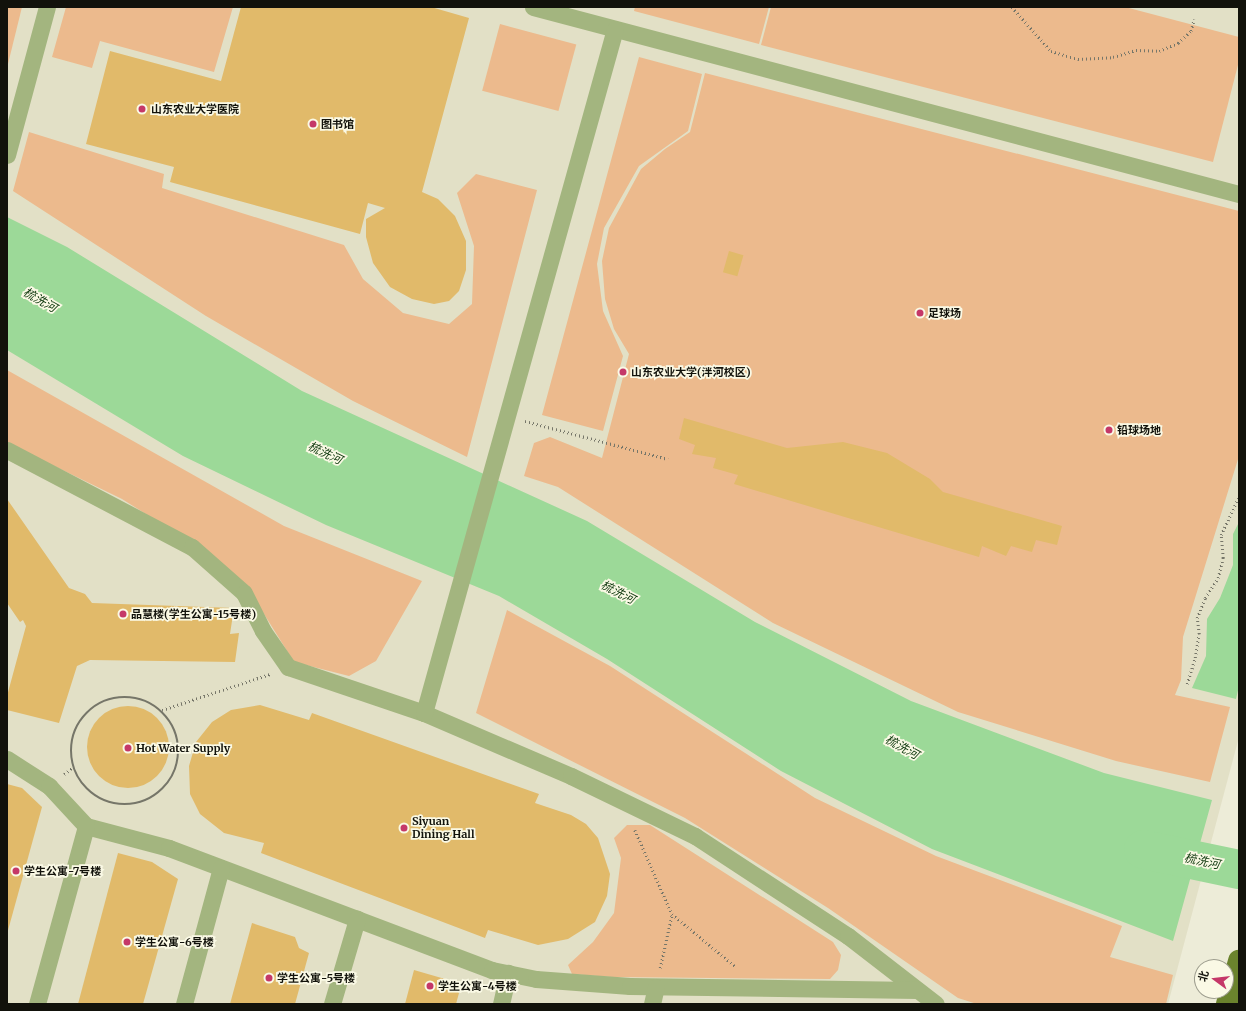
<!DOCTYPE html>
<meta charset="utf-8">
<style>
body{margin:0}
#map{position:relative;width:1246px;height:1011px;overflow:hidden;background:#edecd8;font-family:Merriweather,"Noto Sans SC",serif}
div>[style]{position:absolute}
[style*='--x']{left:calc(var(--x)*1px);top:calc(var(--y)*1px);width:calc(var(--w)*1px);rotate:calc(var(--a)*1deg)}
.built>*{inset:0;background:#e2e0c6}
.green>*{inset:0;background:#ecba8d;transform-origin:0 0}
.water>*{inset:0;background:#9cd998}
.river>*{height:39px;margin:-19.5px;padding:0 19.5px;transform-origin:19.5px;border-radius:19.5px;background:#9cd998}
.building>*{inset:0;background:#e1ba6a;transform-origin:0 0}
.round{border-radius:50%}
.path>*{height:2.5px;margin-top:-1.25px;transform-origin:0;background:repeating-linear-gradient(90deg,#767669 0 1px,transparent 0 4px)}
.path>.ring{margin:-1.25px;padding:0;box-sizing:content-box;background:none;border:2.5px solid #767669;border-radius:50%}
.street>*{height:17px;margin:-8.5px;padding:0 8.5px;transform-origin:8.5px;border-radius:8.5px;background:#a3b57f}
.primary>*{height:22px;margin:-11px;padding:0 11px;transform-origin:11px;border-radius:11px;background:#6b832d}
.dots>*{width:11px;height:11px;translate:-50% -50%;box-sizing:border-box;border:2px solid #faf9e5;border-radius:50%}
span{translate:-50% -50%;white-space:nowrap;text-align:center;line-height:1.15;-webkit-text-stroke:3.5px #faf9e5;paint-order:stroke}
.poi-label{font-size:11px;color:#12120b;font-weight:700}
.left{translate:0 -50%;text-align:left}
.water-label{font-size:12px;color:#0e380d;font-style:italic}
.frame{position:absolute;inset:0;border:8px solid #12120b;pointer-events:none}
.north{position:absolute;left:1194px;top:959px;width:40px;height:40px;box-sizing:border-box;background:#faf9e5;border:1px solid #9d9d8e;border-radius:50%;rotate:285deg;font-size:11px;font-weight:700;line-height:16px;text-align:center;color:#12120b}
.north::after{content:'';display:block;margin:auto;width:14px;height:18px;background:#c53868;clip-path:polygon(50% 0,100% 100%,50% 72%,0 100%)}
</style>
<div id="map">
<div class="built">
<div style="clip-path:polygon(7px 7px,1239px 7px,1239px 737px,1168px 1004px,7px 1004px)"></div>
</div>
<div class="green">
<div style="clip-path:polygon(7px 7px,22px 7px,7px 68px)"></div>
<div style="clip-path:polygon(66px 7px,233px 7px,214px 72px,100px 41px,92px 68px,52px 57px)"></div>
<div style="clip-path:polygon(635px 7px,769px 7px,759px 44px,634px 11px)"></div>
<div style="clip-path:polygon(771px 7px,1125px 7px,1239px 37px,1239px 61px,1213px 162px,761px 45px)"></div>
<div style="left:500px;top:24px;width:79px;height:69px;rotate:15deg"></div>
<div style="clip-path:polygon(639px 57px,702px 74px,688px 131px,639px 166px,604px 228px,597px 264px,603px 311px,623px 356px,603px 431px,542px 415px)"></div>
<div style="clip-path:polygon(705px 73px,1239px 211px,1239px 456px,1183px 637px,1181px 680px,1175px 695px,1230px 707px,1210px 782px,1116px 761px,958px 712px,773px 623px,558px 487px,524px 476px,534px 443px,550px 437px,602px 458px,629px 354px,614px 329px,605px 299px,602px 261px,609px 228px,641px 169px,665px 149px,690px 132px)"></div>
<div style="clip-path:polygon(29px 132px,164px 174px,162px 188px,344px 245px,363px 279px,403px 313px,449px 324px,472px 304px,474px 246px,457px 193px,476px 174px,537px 190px,467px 457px,353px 401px,206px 316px,13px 191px)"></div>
<div style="clip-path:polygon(7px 370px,284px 526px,422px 581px,376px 661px,349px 676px,294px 662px,259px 606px,208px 553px,122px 499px,7px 443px)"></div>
<div style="clip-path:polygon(507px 610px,610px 666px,815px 798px,936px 856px,1122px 926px,1110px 957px,1173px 975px,1166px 1004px,977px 1004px,958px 998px,828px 908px,685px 818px,476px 713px)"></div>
<div style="clip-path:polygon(627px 825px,650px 825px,833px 942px,841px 955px,838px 970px,830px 979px,611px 977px,572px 974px,568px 965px,593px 942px,614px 913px,621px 858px,614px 838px)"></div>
</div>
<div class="water">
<div style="clip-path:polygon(7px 217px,67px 247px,302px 391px,587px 521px,755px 622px,911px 701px,1104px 773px,1212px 800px,1173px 941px,932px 849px,781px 771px,607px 659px,499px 596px,326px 525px,183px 456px,7px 350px)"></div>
<div style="clip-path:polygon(1239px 522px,1239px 686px,1236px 699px,1192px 688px,1206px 656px,1207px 619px,1220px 598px,1233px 565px,1233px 534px)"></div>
</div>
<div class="river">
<div style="--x:1143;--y:849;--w:98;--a:11.8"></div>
</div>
<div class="building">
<div style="clip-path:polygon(241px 7px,431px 7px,469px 18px,422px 192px,438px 199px,455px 216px,466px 241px,466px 270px,459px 291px,449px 301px,434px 304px,412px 299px,390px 287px,373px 263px,366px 237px,366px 219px,385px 208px,368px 203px,360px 234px,170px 182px,174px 167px,86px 144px,110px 51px,221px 81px)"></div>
<div style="left:729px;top:251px;width:15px;height:22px;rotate:16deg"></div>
<div style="clip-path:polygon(684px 418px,787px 448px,843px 442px,887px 453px,930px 479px,943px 492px,1062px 526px,1057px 545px,1036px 540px,1032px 552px,1011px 546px,1006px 556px,982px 546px,979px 557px,734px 484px,738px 475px,713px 468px,716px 458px,692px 454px,695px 445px,679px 439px)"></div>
<div style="clip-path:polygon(7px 499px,69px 588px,85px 594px,92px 603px,234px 608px,230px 634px,239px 633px,235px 662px,90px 660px,77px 666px,59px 723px,7px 710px,7px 696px,26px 626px,23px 620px,20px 622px,7px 603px)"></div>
<div style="clip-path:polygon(260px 705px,309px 720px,312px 713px,539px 794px,535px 803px,571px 815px,586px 824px,598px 838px,610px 874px,607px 896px,595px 922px,568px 939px,538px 945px,488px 930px,485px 938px,261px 853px,264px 843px,224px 833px,200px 814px,190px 794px,189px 766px,196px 742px,212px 722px,231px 710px)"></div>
<div class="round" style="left:87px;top:706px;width:82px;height:82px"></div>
<div style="clip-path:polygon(7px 784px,22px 788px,42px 807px,7px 934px)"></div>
<div style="clip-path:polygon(118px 853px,152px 862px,178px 879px,143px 1004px,78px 1004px)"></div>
<div style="clip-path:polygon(252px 923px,295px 937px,299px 948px,309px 953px,295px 1004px,230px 1004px)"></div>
<div style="clip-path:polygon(414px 970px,445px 979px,459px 993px,456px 1004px,405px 1004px)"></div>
</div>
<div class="path">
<div style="--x:1012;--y:7;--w:59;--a:48.4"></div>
<div style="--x:1051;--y:51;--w:28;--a:17"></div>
<div style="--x:1078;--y:59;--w:35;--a:-3"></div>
<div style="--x:1113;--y:57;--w:24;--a:-17"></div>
<div style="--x:1136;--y:50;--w:23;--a:2"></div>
<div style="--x:1159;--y:51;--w:21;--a:-23"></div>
<div style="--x:1178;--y:43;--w:18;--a:-43"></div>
<div style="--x:1191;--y:31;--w:12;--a:-76"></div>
<div style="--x:525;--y:421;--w:148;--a:14.9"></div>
<div style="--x:1187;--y:684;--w:27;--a:-73"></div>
<div style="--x:1195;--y:658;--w:24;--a:-81"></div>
<div style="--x:1199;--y:634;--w:16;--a:-97"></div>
<div style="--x:1197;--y:618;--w:22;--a:-68"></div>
<div style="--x:1205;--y:598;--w:24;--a:-57"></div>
<div style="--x:1218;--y:578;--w:21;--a:-76"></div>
<div style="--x:1223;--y:558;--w:23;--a:-95"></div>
<div style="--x:1221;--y:535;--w:43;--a:-65.2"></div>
<div class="ring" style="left:71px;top:697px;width:105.5px;height:105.5px"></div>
<div style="--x:162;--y:710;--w:114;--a:-18.4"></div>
<div style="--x:64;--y:774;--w:11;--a:-38"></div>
<div style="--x:635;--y:830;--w:92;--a:66.2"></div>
<div style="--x:672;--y:914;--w:83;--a:39.6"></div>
<div style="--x:660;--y:968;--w:55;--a:-77.5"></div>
</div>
<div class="street">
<div style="--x:533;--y:7;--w:730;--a:14.84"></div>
<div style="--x:7;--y:155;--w:153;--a:-74.9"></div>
<div style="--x:7;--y:450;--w:209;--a:27.7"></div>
<div style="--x:192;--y:547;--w:69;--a:41.5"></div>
<div style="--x:244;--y:593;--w:42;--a:63.4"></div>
<div style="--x:263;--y:631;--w:44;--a:55.2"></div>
<div style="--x:288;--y:667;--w:144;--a:18.7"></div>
<div style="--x:424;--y:713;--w:160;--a:23.2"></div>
<div style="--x:571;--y:776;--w:138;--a:25.8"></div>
<div style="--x:695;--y:836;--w:183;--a:33.2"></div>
<div style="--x:848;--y:936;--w:111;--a:37.7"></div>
<div style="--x:424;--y:713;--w:710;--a:-74.4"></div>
<div style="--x:7;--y:759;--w:50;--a:32.7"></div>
<div style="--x:49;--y:786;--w:54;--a:47.2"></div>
<div style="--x:86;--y:826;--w:86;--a:14.8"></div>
<div style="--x:169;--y:848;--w:345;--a:20.7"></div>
<div style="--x:492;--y:970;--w:45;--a:11.6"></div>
<div style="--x:536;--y:979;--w:94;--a:4.3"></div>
<div style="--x:630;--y:986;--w:287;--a:0.8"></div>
<div style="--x:37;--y:1004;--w:185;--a:-74.6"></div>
<div style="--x:184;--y:1004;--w:141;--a:-74.8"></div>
<div style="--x:332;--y:1004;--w:89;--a:-73.6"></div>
<div style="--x:501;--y:1004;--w:32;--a:-77"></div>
<div style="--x:652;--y:1004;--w:17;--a:-77"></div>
</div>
<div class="primary">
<div style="--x:1227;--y:1004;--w:45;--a:-74.4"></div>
</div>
<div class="dots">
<div style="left:142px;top:109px;background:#c53868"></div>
<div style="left:313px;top:124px;background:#c53868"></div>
<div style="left:920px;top:313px;background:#c53868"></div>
<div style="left:623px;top:372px;background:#c53868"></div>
<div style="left:1109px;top:430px;background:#c53868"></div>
<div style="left:123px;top:614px;background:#c53868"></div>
<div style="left:128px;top:748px;background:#c53868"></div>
<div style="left:404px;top:828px;background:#c53868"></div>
<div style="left:16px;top:871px;background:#c53868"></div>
<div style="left:127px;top:942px;background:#c53868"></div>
<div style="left:269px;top:978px;background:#c53868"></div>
<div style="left:430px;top:986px;background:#c53868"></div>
</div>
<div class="poi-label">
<span class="left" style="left:151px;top:109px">山东农业大学医院</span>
<span class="left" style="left:321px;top:124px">图书馆</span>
<span class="left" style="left:928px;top:313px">足球场</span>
<span class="left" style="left:631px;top:372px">山东农业大学(泮河校区)</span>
<span class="left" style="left:1117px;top:430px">铅球场地</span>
<span class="left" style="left:131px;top:614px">品慧楼(学生公寓-15号楼)</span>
<span class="left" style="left:136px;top:748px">Hot Water Supply</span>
<span class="left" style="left:412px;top:828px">Siyuan<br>Dining Hall</span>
<span class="left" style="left:24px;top:871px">学生公寓-7号楼</span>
<span class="left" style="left:135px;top:942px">学生公寓-6号楼</span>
<span class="left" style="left:277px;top:978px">学生公寓-5号楼</span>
<span class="left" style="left:438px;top:986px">学生公寓-4号楼</span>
</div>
<div class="water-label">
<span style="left:40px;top:300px;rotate:30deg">梳洗河</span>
<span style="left:325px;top:453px;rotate:25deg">梳洗河</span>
<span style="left:618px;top:592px;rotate:27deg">梳洗河</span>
<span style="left:902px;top:747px;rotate:29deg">梳洗河</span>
<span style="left:1202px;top:861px;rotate:12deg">梳洗河</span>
</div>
<div class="frame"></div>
<div class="north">北</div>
</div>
